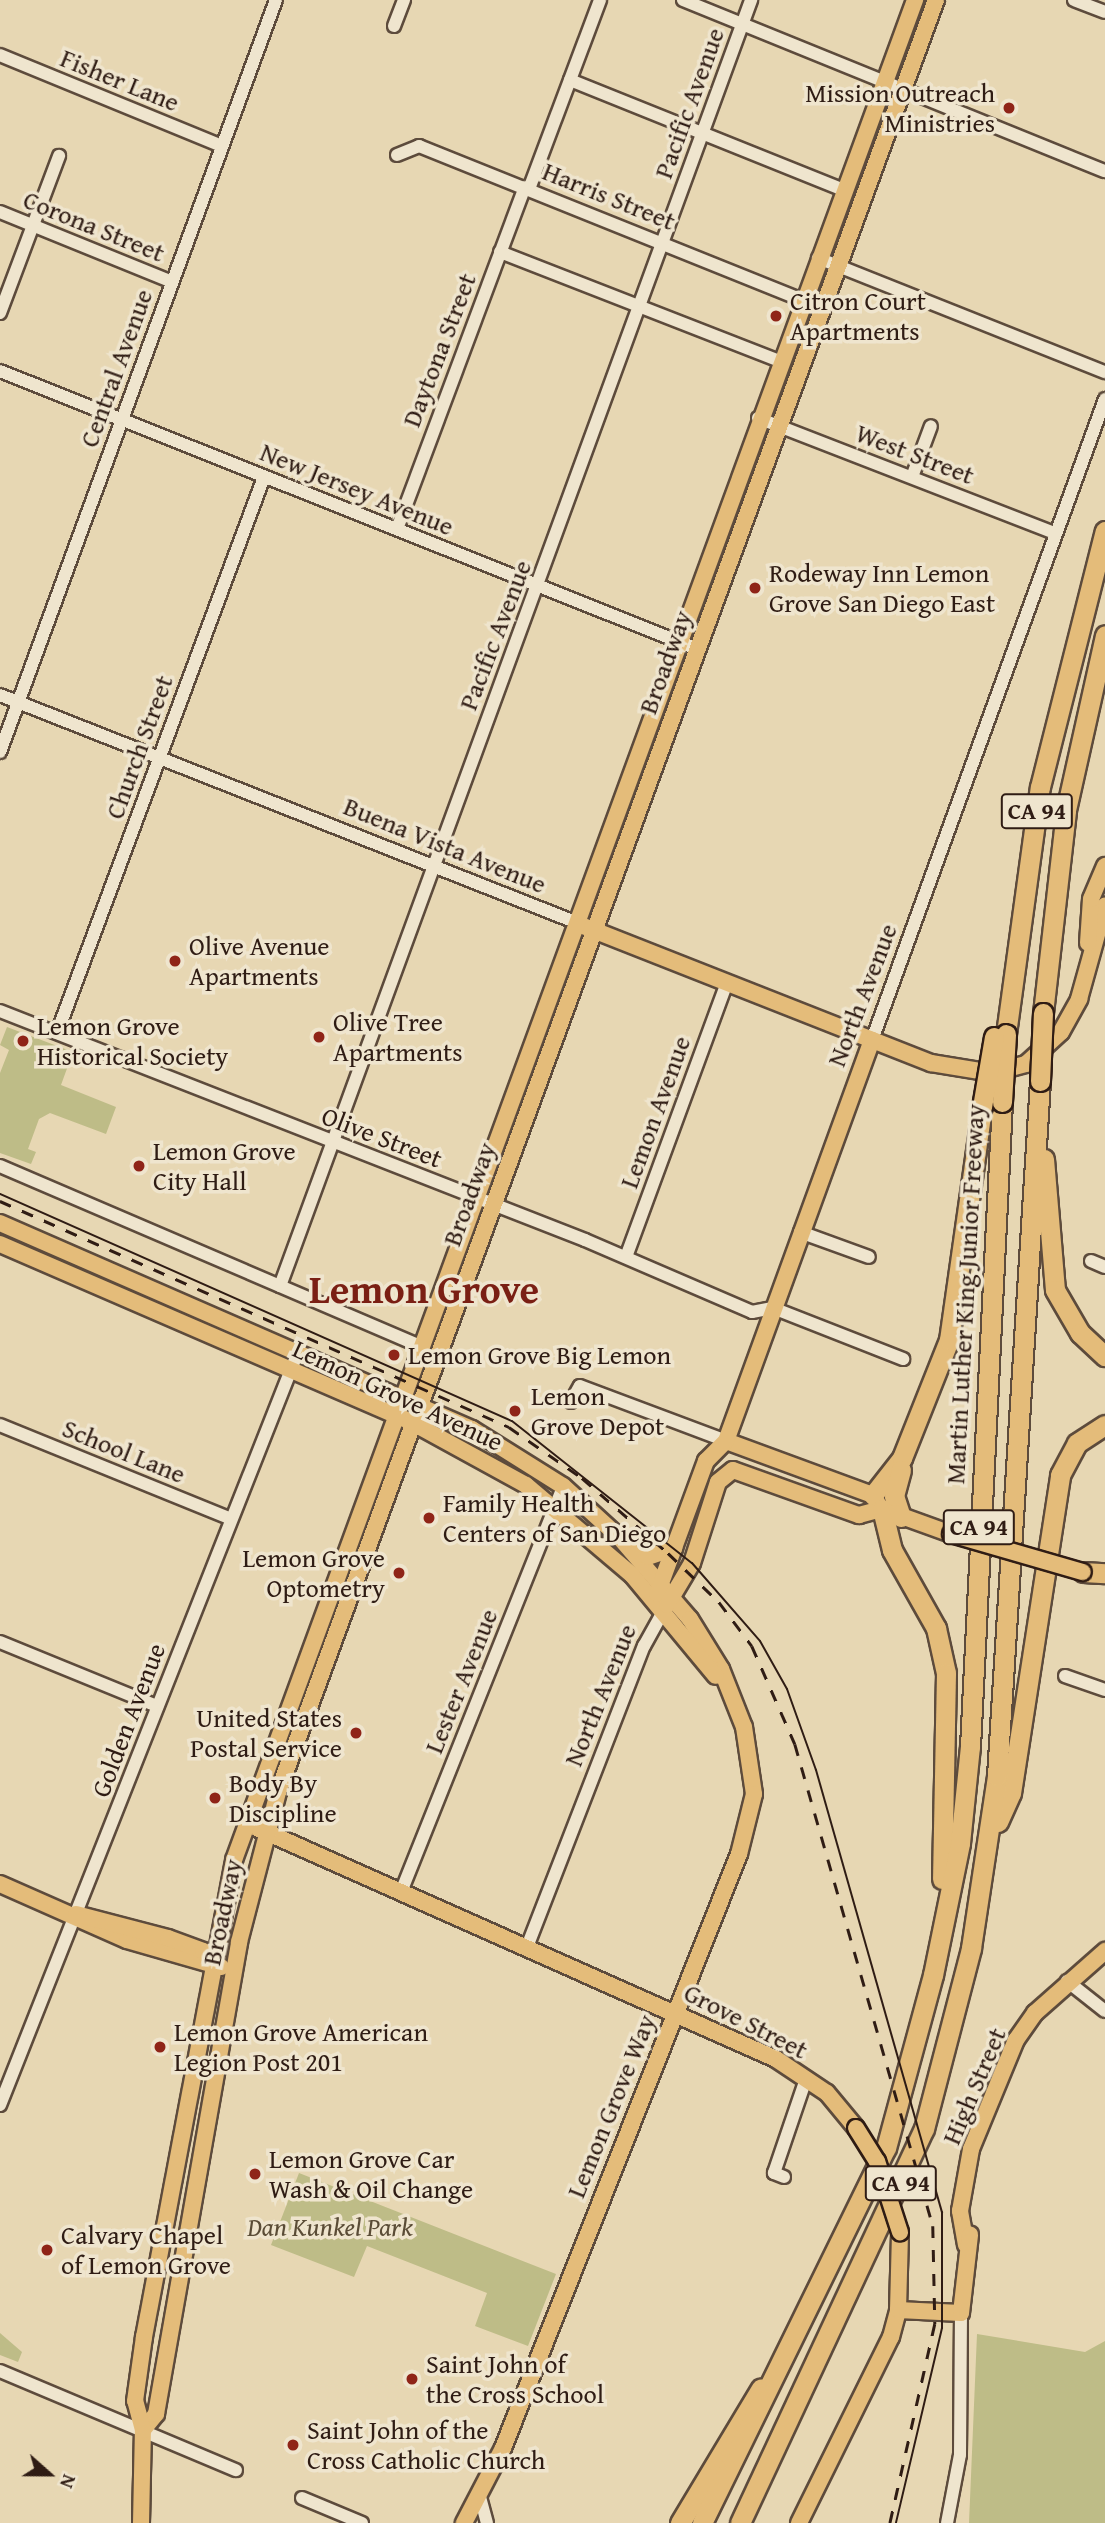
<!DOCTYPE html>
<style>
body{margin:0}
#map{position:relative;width:1105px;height:2523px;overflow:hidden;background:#e7d7b3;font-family:"Gentium Book Plus",serif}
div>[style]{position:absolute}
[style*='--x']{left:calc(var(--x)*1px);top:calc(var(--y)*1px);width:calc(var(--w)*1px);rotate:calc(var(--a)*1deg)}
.green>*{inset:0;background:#bebc87}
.roads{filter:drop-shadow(2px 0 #5d4b3c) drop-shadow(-2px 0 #5d4b3c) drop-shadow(0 2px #5d4b3c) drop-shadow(0 -2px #5d4b3c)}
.minor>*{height:12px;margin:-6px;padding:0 6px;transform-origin:6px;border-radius:6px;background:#efe5ce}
.major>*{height:16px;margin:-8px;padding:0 8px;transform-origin:8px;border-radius:8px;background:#e4bc7a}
.highway>*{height:19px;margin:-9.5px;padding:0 9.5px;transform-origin:9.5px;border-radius:9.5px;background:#e4bc7a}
.tram>*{height:2px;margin:-1px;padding:0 1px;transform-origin:1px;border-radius:1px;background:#2f1c14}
.rail>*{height:2.5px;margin-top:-1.25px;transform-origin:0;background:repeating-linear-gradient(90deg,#2f1c14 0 12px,transparent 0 24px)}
.bridges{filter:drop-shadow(2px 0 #2f1c14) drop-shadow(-2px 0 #2f1c14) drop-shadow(0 2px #2f1c14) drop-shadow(0 -2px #2f1c14)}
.major-bridge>*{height:16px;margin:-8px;padding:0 8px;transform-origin:8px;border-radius:8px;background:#e4bc7a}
.highway-bridge>*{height:19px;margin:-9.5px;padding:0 9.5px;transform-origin:9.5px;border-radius:9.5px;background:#e4bc7a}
.dots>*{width:19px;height:19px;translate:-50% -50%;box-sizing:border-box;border:4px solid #efe5ce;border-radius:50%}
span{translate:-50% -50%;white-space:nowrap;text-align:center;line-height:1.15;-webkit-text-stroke:7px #efe5ce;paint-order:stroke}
.shield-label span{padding:2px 5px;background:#efe5ce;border:2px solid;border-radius:5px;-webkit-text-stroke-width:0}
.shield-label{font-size:24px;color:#2f1c14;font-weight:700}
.street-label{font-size:26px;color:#2f1c14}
.poi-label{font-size:26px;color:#2f1c14}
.right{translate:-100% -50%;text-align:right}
.left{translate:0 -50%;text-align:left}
.park-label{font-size:26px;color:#5a4c36;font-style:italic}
.town-label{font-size:40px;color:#7a1f14;font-weight:700}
.north{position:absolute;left:14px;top:2439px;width:70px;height:70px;-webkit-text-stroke:5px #efe5ce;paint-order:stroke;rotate:111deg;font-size:19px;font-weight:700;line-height:28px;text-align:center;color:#2f1c14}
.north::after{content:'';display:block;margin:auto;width:24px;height:32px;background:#2f1c14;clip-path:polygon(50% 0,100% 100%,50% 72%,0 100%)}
</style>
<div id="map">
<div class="green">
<div style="clip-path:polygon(7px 1027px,73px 1052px,61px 1085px,116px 1107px,106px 1134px,50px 1113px,39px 1119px,28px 1149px,36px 1152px,31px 1164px,0 1153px,0 1073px,9px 1050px,0 1045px)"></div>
<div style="clip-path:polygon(299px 2173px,556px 2274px,528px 2346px,475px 2326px,487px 2293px,367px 2246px,354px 2277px,271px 2245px)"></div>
<div style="clip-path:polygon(0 2333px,22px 2352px,18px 2362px,0 2355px)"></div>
<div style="clip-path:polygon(977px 2334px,1085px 2352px,1105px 2341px,1105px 2523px,969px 2523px)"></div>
</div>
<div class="roads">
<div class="minor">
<div style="--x:683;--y:0;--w:455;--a:22.1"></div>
<div style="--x:1074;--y:0;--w:33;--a:21"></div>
<div style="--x:394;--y:26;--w:28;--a:-69"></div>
<div style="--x:0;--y:55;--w:240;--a:22.3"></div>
<div style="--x:570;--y:80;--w:294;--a:21.9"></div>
<div style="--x:397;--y:155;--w:24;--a:-22"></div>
<div style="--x:419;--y:146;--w:414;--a:21.9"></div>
<div style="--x:529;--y:189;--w:202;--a:-69.4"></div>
<div style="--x:0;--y:212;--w:186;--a:22.1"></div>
<div style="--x:500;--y:252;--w:300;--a:21.3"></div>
<div style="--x:818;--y:258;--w:309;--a:21.7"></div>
<div style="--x:0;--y:313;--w:168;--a:-69.4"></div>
<div style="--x:0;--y:371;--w:750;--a:21.74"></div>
<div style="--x:758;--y:418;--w:318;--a:21.2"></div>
<div style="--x:912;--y:477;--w:54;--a:-69.6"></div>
<div style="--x:397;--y:529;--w:365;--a:-69.5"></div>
<div style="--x:0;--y:695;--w:618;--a:21.54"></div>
<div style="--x:0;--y:752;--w:801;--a:-69.85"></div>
<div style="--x:0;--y:1011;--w:628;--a:21.38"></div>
<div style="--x:585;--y:1240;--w:182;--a:23.3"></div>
<div style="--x:752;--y:1312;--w:21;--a:-11"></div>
<div style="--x:773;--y:1308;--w:140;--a:21.4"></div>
<div style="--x:57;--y:1033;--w:593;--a:-69.58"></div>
<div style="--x:872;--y:1040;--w:682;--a:-70.02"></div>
<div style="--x:0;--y:1166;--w:456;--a:23.2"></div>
<div style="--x:800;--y:1232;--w:73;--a:19.9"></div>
<div style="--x:626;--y:1257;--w:292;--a:-69.8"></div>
<div style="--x:1091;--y:1261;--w:15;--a:23"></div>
<div style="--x:280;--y:1286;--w:1370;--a:-69.88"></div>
<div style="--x:571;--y:1402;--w:18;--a:-61"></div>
<div style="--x:580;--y:1386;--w:156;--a:20.6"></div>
<div style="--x:0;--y:1425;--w:249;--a:22.1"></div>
<div style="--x:0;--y:1642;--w:170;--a:22.2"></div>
<div style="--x:1065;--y:1676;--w:42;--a:19.3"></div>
<div style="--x:401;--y:1892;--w:437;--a:-68.2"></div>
<div style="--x:527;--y:1947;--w:323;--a:-68.8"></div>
<div style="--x:644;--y:1646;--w:41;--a:-60.9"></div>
<div style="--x:1067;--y:1981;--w:48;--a:38.3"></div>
<div style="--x:0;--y:2105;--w:810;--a:-68.41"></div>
<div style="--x:784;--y:2177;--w:11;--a:-158"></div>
<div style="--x:774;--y:2173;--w:99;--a:-71.2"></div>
<div style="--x:0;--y:2371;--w:256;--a:22.8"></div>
<div style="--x:480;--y:2497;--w:27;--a:75"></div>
<div style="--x:302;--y:2498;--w:65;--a:22.6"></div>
<div style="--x:947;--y:2523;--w:69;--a:-79.2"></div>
<div style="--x:960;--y:2455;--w:142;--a:-89.6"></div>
</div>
<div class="major">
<div style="--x:583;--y:926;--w:374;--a:21.5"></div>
<div style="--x:931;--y:1063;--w:62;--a:9.3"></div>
<div style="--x:992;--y:1073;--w:35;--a:-15"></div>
<div style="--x:1026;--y:1064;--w:47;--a:-42.4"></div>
<div style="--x:1061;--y:1032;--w:38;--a:-61"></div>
<div style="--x:1079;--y:999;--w:97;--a:-74.4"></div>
<div style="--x:1088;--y:943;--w:44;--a:-86.1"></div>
<div style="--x:1091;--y:899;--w:36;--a:-67"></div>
<div style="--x:0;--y:1223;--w:515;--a:23.58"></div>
<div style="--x:472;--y:1429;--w:107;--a:32.1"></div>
<div style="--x:563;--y:1486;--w:77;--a:42.4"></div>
<div style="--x:620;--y:1538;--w:107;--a:49.2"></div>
<div style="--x:690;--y:1619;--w:59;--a:58.2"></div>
<div style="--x:721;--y:1669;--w:62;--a:68.4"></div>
<div style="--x:744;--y:1727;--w:68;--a:81.5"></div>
<div style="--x:754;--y:1794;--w:62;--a:104"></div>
<div style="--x:739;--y:1854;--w:639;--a:111.67"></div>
<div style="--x:503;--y:2448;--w:85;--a:117.5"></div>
<div style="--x:0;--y:1244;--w:448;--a:23.4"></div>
<div style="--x:411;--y:1422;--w:131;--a:28.7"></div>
<div style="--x:526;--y:1485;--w:139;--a:40.3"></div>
<div style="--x:632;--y:1575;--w:131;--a:50.3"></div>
<div style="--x:726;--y:1441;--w:157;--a:20.2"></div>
<div style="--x:873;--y:1495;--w:10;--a:61"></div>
<div style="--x:733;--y:1470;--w:134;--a:19.7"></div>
<div style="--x:859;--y:1515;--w:24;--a:-15"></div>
<div style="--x:882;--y:1509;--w:73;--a:19.9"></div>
<div style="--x:633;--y:1548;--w:17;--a:31"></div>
<div style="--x:648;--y:1557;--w:28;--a:-19"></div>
<div style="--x:657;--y:1594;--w:142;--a:-69.8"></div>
<div style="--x:706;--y:1461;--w:28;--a:-45"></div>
<div style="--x:726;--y:1441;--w:427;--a:-70"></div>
<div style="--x:667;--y:1605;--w:49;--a:-59.2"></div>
<div style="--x:692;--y:1563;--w:85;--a:-72.2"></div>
<div style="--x:718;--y:1482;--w:19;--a:-39"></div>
<div style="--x:257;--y:1828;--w:568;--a:23.99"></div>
<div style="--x:776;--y:2059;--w:61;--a:33.7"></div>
<div style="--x:827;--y:2093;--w:45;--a:50.4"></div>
<div style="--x:0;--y:1884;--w:139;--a:23.8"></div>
<div style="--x:127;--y:1940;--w:98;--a:16"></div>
<div style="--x:76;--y:1914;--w:95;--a:14.6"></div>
<div style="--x:168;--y:1938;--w:37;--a:20"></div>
<div style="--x:203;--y:1951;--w:18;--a:52"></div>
<div style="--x:966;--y:2245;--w:35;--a:-100"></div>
<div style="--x:960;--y:2211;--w:63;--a:-79.9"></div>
<div style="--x:971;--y:2149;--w:118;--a:-67.6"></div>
<div style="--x:1016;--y:2040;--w:33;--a:-55"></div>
<div style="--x:1035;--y:2013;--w:94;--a:-41.5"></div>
<div style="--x:898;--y:2310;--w:63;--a:2.7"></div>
<div style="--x:961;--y:2313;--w:79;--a:-83.4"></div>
<div style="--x:143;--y:2430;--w:21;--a:-51"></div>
<div style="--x:156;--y:2414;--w:479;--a:-80"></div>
<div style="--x:239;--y:1942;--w:155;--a:-75.4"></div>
<div style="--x:278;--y:1792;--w:1909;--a:-69.84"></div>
<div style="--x:141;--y:2523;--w:93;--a:-88.8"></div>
<div style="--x:143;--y:2430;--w:30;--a:-105"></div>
<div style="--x:135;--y:2401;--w:65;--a:-82"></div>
<div style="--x:144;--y:2337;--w:485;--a:-79.3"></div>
<div style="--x:234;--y:1860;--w:1981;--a:-69.89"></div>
<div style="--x:799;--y:2523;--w:208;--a:-63.7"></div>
<div style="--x:891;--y:2337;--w:28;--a:-75"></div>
<div style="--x:898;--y:2310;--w:78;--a:-88.5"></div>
</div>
<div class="highway">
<div style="--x:1043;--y:1013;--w:204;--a:-83.5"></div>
<div style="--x:1066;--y:810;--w:179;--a:-77.4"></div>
<div style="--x:1006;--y:1034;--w:249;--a:-82.2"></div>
<div style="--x:1040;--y:787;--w:264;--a:-75.8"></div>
<div style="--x:1044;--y:1159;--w:131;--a:85.2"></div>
<div style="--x:1055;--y:1290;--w:50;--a:59.8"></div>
<div style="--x:1080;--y:1333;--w:34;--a:43"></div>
<div style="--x:873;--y:1495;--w:47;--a:-51.9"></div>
<div style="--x:902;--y:1458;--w:127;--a:-68.3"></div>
<div style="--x:949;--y:1340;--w:235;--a:-81.9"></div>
<div style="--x:882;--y:1509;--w:42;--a:76.3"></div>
<div style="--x:892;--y:1550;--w:90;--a:60.6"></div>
<div style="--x:936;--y:1628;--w:46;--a:77.5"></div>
<div style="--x:946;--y:1673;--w:206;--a:91.1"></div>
<div style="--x:901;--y:1517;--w:22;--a:-108"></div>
<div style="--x:894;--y:1496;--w:27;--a:-75"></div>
<div style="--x:1083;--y:1572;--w:22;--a:3"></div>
<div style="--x:998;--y:1822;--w:32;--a:-66"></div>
<div style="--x:1011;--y:1793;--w:322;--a:-81.2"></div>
<div style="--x:1060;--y:1475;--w:36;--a:-62"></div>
<div style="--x:1077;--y:1443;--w:33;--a:-33"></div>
<div style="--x:680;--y:2523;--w:157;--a:-59"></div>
<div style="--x:702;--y:2523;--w:418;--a:-63.9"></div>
<div style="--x:886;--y:2148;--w:179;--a:-74.8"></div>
<div style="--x:933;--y:1975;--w:135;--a:-78.4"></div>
<div style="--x:960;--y:1843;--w:97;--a:-84.1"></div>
<div style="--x:970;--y:1747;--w:646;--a:-87.16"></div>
<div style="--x:740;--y:2523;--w:435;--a:-65"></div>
<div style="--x:924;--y:2129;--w:187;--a:-75.4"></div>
<div style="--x:971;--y:1948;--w:174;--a:-81.4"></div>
<div style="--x:997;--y:1776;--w:696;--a:-86.46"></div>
</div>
</div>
<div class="tram">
<div style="--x:0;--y:1194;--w:560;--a:23.91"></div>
<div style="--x:512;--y:1421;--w:229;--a:38.3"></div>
<div style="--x:692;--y:1563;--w:103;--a:48.9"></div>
<div style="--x:760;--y:1641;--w:55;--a:60.6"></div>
<div style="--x:787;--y:1689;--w:86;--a:70.3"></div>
<div style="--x:816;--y:1770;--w:460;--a:74.1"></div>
<div style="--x:942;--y:2212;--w:116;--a:90"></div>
<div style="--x:942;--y:2328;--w:200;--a:103.3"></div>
</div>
<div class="rail">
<div style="--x:0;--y:1201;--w:557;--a:23.94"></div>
<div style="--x:509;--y:1427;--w:89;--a:34.9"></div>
<div style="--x:582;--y:1478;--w:114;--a:41.1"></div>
<div style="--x:668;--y:1553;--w:71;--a:43.9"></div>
<div style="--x:719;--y:1602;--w:55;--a:53.1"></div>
<div style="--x:752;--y:1646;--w:107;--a:66.3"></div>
<div style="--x:795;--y:1744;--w:501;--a:74.02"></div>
<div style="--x:933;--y:2226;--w:98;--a:88.8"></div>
<div style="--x:935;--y:2324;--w:204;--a:102.7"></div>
</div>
<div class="bridges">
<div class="major-bridge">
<div style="--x:951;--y:1534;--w:137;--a:16.1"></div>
<div style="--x:856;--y:2128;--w:39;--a:58"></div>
<div style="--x:877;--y:2161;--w:75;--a:72.1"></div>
</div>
<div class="highway-bridge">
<div style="--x:1040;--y:1081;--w:68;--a:-87.5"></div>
<div style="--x:1002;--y:1102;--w:68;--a:-86.6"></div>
<div style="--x:982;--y:1107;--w:71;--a:-80.3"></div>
</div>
</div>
<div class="dots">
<div style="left:1009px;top:108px;background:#8f2418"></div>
<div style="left:776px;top:316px;background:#8f2418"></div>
<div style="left:755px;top:588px;background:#8f2418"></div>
<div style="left:175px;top:961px;background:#8f2418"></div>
<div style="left:319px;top:1037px;background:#8f2418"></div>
<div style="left:23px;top:1041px;background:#8f2418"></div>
<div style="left:139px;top:1166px;background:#8f2418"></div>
<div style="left:394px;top:1355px;background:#8f2418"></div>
<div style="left:515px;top:1411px;background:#8f2418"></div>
<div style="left:429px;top:1518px;background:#8f2418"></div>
<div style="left:399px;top:1573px;background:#8f2418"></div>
<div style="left:356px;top:1733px;background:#8f2418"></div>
<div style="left:215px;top:1798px;background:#8f2418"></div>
<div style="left:160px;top:2047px;background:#8f2418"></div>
<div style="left:255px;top:2174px;background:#8f2418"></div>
<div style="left:47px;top:2250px;background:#8f2418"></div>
<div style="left:412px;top:2379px;background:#8f2418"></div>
<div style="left:293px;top:2445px;background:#8f2418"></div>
</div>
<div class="shield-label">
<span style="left:1037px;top:811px">CA 94</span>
<span style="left:979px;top:1527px">CA 94</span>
<span style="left:901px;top:2183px">CA 94</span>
</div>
<div class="street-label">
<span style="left:120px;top:80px;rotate:22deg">Fisher Lane</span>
<span style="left:689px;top:103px;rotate:-70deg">Pacific Avenue</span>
<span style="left:609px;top:196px;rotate:22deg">Harris Street</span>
<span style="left:94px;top:226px;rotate:22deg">Corona Street</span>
<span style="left:439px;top:350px;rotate:-69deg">Daytona Street</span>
<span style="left:116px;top:368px;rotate:-70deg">Central Avenue</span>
<span style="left:915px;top:454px;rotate:21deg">West Street</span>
<span style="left:357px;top:489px;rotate:22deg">New Jersey Avenue</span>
<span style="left:495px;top:635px;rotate:-69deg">Pacific Avenue</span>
<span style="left:665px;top:662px;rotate:-70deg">Broadway</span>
<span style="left:139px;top:747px;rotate:-70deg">Church Street</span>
<span style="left:445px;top:845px;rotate:22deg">Buena Vista Avenue</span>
<span style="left:862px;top:995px;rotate:-69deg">North Avenue</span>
<span style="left:655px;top:1112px;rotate:-70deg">Lemon Avenue</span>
<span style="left:382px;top:1137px;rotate:21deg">Olive Street</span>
<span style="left:469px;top:1194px;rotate:-70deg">Broadway</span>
<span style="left:965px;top:1294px;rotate:-87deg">Martin Luther King Junior Freeway</span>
<span style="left:398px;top:1395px;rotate:25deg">Lemon Grove Avenue</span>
<span style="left:124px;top:1451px;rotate:22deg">School Lane</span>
<span style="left:461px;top:1681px;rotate:-68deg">Lester Avenue</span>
<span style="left:600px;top:1695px;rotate:-68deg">North Avenue</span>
<span style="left:128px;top:1720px;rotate:-69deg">Golden Avenue</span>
<span style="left:222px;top:1912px;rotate:-78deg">Broadway</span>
<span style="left:746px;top:2021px;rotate:27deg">Grove Street</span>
<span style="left:974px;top:2086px;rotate:-67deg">High Street</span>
<span style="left:611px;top:2106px;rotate:-68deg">Lemon Grove Way</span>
</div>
<div class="poi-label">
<span class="right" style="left:995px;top:108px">Mission Outreach<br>Ministries</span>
<span class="left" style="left:790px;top:316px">Citron Court<br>Apartments</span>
<span class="left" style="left:769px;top:588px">Rodeway Inn Lemon<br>Grove San Diego East</span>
<span class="left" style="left:189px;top:961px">Olive Avenue<br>Apartments</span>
<span class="left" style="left:333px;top:1037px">Olive Tree<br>Apartments</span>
<span class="left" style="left:37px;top:1041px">Lemon Grove<br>Historical Society</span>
<span class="left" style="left:153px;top:1166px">Lemon Grove<br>City Hall</span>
<span class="left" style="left:408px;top:1355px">Lemon Grove Big Lemon</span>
<span class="left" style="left:531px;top:1411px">Lemon<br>Grove Depot</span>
<span class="left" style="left:443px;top:1518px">Family Health<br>Centers of San Diego</span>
<span class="right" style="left:385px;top:1573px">Lemon Grove<br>Optometry</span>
<span class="right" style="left:342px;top:1733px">United States<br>Postal Service</span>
<span class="left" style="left:229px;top:1798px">Body By<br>Discipline</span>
<span class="left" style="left:174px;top:2047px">Lemon Grove American<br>Legion Post 201</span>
<span class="left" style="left:269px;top:2174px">Lemon Grove Car<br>Wash &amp; Oil Change</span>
<span class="left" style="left:61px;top:2250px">Calvary Chapel<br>of Lemon Grove</span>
<span class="left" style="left:426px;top:2379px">Saint John of<br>the Cross School</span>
<span class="left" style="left:307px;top:2445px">Saint John of the<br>Cross Catholic Church</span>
</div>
<div class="park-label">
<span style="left:330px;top:2227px">Dan Kunkel Park</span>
</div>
<div class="town-label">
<span style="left:424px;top:1289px">Lemon Grove</span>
</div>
<div class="north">N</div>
</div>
